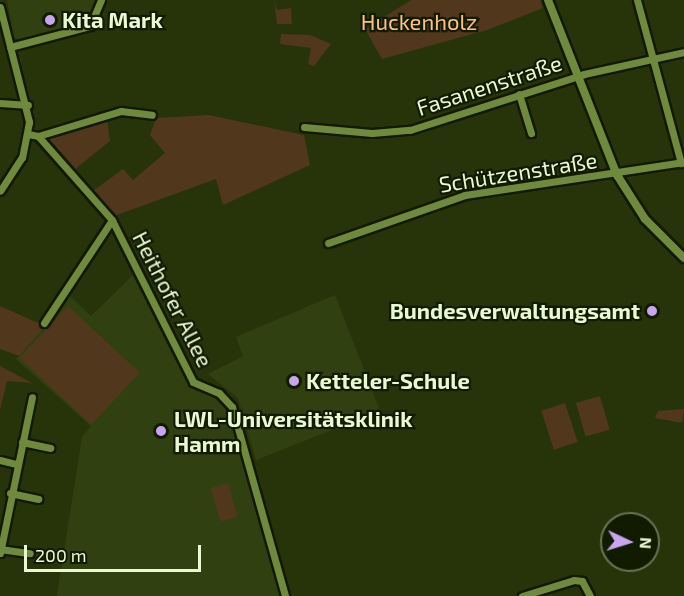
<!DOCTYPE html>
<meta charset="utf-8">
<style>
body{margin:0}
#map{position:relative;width:684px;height:596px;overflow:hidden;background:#27340a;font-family:"Exo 2",sans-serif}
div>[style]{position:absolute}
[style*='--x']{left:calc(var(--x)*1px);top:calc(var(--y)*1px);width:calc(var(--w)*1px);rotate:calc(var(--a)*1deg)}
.built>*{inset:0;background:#314010}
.green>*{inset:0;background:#51371c;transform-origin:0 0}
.roads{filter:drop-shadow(2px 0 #121a03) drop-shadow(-2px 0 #121a03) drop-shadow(0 2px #121a03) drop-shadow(0 -2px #121a03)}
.minor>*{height:7px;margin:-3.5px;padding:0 3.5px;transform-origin:3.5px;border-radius:3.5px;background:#6f8a3c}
.tertiary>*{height:8px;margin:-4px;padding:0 4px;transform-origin:4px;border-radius:4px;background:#6f8a3c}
.dots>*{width:16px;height:16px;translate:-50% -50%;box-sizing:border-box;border:3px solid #111b00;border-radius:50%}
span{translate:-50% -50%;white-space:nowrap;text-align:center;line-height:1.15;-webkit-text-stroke:4.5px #111b00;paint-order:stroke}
.poi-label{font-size:22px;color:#e9f9d1;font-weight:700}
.left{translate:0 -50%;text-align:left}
.right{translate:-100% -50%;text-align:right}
.park-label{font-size:22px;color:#ffbf80}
.street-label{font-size:22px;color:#e9f9d1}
.north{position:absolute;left:600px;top:512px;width:60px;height:60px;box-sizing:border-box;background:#111b00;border:2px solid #677454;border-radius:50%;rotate:94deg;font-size:16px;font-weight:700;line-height:24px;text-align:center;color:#e9f9d1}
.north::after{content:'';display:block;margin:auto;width:21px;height:27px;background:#c8a6ef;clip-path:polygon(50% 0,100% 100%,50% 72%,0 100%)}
.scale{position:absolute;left:24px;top:545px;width:177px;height:27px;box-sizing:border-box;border:3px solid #e9f9d1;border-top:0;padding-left:8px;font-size:18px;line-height:21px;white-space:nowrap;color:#e9f9d1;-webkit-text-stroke:4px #111b00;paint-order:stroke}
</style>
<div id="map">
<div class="built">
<div style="clip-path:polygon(7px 0,97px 0,87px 23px,21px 41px,14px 37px)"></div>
<div style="clip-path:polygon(134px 274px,196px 390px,220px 397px,232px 415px,282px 596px,57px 596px,82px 437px,91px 426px,16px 359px,70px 296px,91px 316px)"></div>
<div style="clip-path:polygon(335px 295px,380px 411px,256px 460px,238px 398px,208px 374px,243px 356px,236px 337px)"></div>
</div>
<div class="green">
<div style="clip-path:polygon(274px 0,277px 10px,291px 8px,292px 24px,277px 24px)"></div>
<div style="clip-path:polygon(411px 0,540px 0,543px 8px,487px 30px,382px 59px,365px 29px)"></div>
<div style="clip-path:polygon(281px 34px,310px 35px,331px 44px,314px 66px,308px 64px,311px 48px,280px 44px)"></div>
<div style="clip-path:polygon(209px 115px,304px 135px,310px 165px,223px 205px,216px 179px,114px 216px,93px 191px,123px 169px,133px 180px,165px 153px,150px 135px,156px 118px)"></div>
<div style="clip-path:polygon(107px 118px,110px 141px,74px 170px,46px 138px)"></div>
<div style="clip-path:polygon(0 306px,45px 326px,19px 356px,0 349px)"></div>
<div style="left:68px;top:306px;width:98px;height:71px;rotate:43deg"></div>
<div style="clip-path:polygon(0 366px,32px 383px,7px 381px,0 410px)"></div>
<div style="left:600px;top:396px;width:35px;height:25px;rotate:74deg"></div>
<div style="left:565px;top:403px;width:41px;height:25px;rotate:72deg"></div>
<div style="clip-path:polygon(684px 409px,682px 423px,655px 418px,658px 411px)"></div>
<div style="left:228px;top:483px;width:35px;height:18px;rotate:74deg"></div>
</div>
<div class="roads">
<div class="minor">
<div style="--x:637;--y:0;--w:169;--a:74.9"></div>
<div style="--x:0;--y:7;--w:119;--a:75.8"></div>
<div style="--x:29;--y:122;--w:36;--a:101"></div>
<div style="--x:22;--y:157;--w:40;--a:122.9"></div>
<div style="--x:10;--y:47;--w:83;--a:-14.7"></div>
<div style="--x:90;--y:26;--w:28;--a:-67"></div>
<div style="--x:519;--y:94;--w:41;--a:72.9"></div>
<div style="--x:0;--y:103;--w:28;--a:4"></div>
<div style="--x:304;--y:127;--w:68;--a:5"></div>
<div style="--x:372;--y:133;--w:38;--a:-5"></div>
<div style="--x:410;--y:130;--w:183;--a:-17.8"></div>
<div style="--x:584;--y:74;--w:102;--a:-12.4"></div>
<div style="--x:28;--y:134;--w:10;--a:11"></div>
<div style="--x:38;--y:136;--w:112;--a:48.6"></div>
<div style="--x:112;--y:220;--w:181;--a:63.4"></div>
<div style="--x:193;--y:382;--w:28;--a:23"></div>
<div style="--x:219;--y:393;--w:19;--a:47"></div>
<div style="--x:232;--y:407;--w:196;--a:74.3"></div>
<div style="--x:38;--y:136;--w:87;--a:-16.8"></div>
<div style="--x:121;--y:111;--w:31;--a:7"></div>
<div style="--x:328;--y:243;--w:145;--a:-19.3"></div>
<div style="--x:465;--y:195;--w:221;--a:-8.6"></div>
<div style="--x:44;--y:323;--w:123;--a:-56.6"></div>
<div style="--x:22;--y:442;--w:29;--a:12"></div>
<div style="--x:0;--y:460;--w:16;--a:14"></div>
<div style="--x:10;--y:493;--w:29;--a:12"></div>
<div style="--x:0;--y:549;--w:30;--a:8"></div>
<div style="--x:0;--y:553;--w:159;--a:-78.4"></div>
<div style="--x:522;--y:596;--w:54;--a:-17.1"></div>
<div style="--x:574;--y:580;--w:8;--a:7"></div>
<div style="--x:582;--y:581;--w:17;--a:62"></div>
</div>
<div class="tertiary">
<div style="--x:548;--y:0;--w:188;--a:68.5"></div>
<div style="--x:617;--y:175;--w:52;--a:57.5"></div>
<div style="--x:645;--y:219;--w:55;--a:45"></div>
</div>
</div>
<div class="dots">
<div style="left:50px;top:20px;background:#c8a6ef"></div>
<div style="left:652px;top:311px;background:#c8a6ef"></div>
<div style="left:294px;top:381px;background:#c8a6ef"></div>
<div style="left:161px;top:431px;background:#c8a6ef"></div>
</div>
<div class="poi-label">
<span class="left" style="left:62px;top:20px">Kita Mark</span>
<span class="right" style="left:640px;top:311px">Bundesverwaltungsamt</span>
<span class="left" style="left:306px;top:381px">Ketteler-Schule</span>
<span class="left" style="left:174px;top:431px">LWL-Universitätsklinik<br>Hamm</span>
</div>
<div class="park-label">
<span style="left:419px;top:22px">Huckenholz</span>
</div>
<div class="street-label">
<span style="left:489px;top:85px;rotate:-18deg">Fasanenstraße</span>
<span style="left:518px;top:172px;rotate:-9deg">Schützenstraße</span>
<span style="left:173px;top:299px;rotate:63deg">Heithofer Allee</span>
</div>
<div class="north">N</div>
<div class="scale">200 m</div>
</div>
